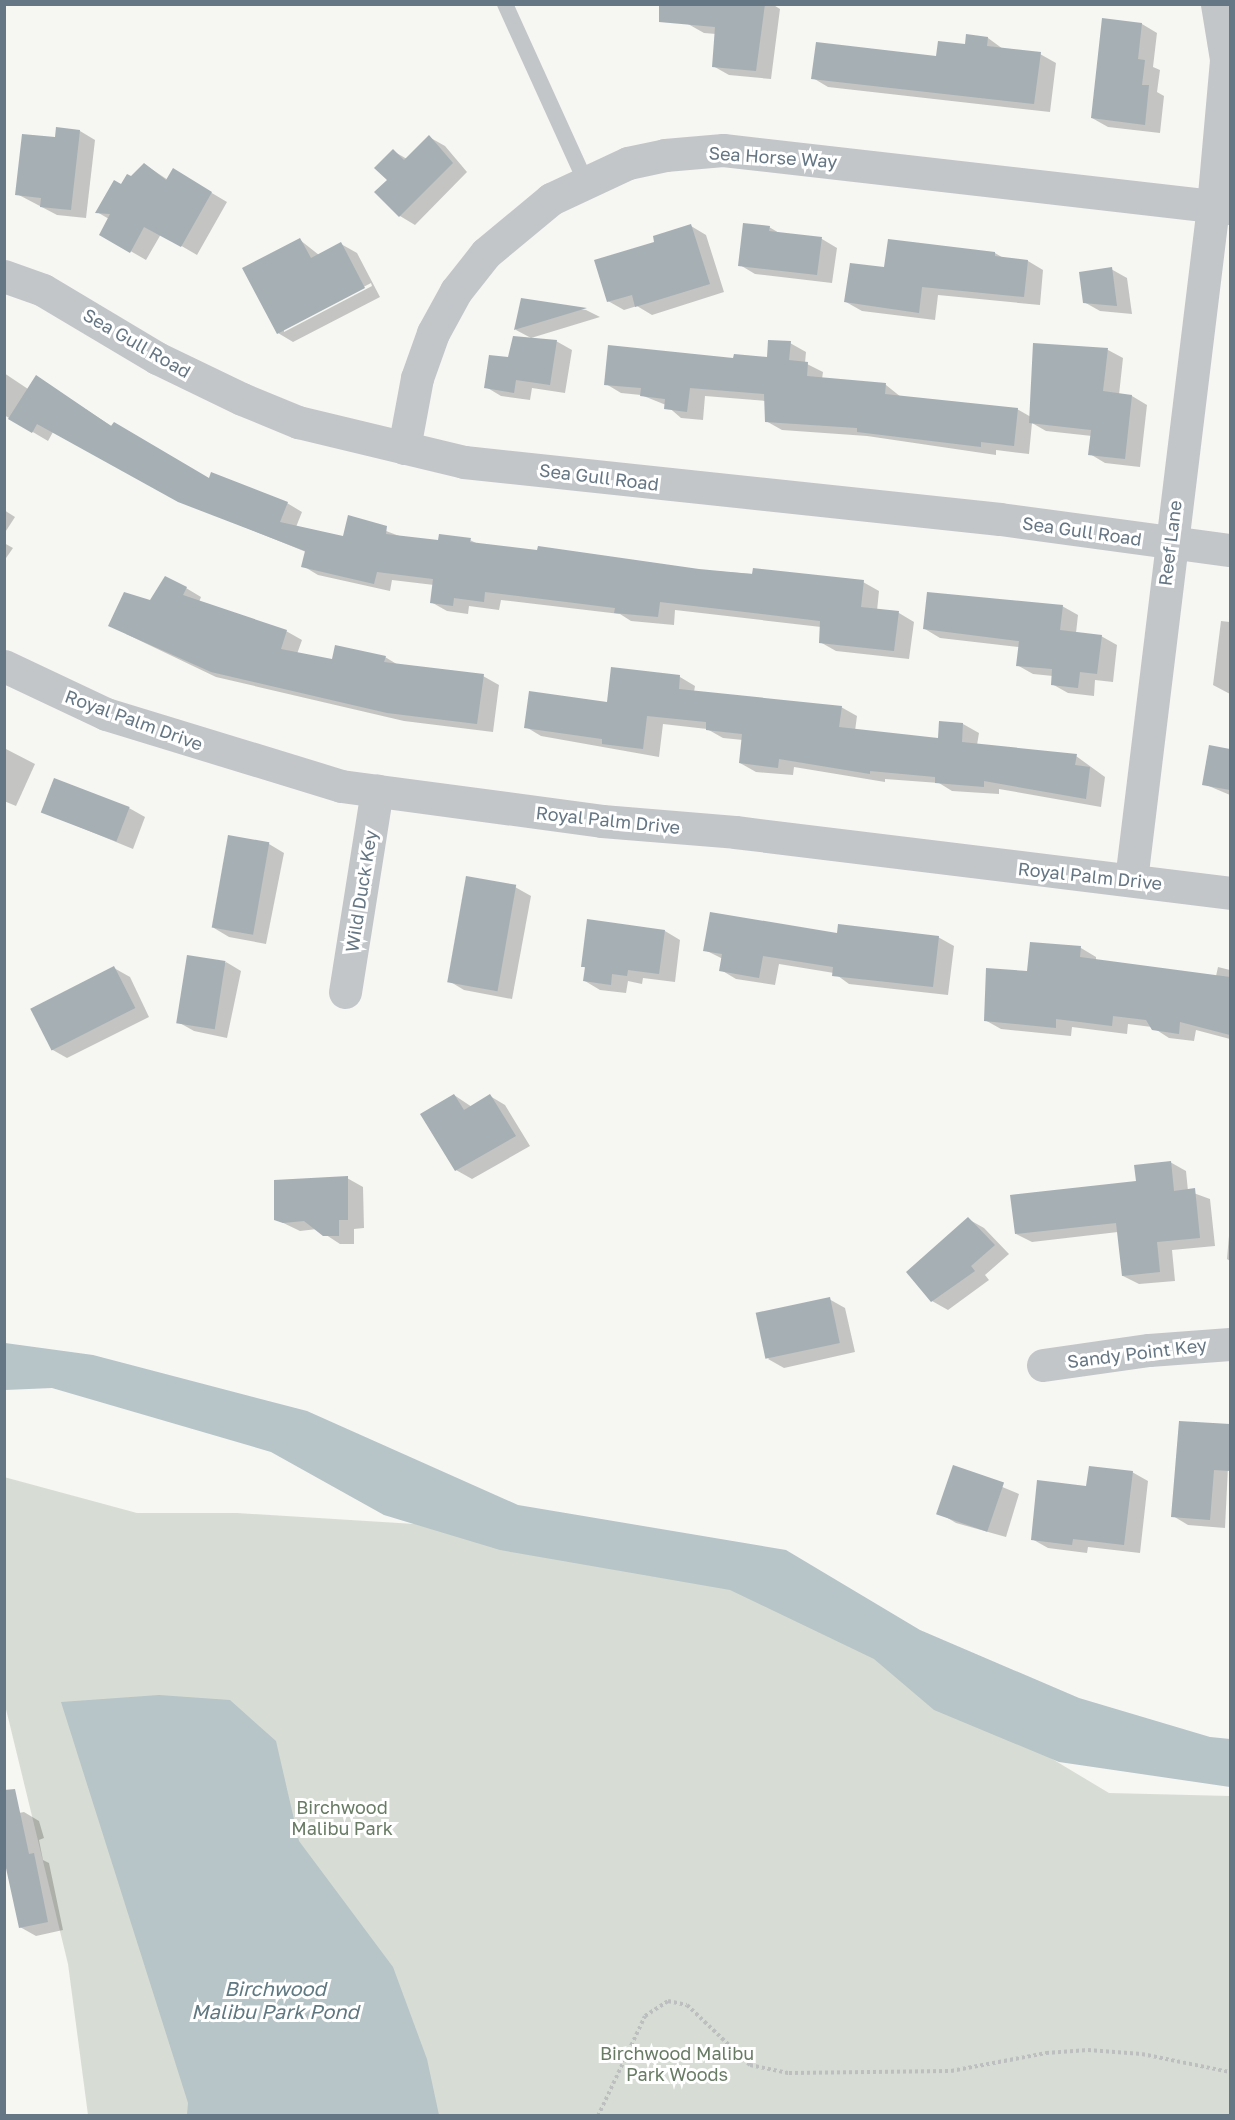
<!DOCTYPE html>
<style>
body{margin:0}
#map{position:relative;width:1235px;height:2120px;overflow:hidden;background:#f6f6f3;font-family:"Golos Text",sans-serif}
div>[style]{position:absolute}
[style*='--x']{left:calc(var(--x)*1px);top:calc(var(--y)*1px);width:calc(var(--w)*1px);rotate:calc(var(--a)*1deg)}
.green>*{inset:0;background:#d7ddd4}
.water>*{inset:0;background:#b7c4c8}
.shadow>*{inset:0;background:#0003}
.building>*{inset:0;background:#a6afb4;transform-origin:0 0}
.path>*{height:4px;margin-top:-2px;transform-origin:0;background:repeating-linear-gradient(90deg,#bcbec0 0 3px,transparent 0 6px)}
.lane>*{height:16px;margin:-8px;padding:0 8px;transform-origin:8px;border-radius:8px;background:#c2c6c9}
.street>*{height:33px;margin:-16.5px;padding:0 16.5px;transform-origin:16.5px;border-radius:16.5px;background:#c2c6c9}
span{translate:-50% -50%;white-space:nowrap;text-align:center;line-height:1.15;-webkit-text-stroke:6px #fff;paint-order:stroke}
.street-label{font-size:18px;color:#657684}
.park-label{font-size:18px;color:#687b64}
.water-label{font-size:20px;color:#607881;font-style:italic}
.frame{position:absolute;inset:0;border:6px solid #657684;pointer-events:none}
</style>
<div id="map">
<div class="green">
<div style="clip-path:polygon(4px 1477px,137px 1513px,237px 1513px,592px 1535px,763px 1586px,1109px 1793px,1230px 1796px,1230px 2115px,88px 2115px,68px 1964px,5px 1705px)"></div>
</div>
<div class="water">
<div style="clip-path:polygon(5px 1343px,93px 1355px,307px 1411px,518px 1505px,786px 1550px,920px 1630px,1079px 1698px,1210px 1737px,1230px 1739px,1230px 1787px,1059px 1762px,934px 1710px,874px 1659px,730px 1590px,500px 1550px,384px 1515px,271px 1452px,52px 1388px,5px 1390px)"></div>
<div style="clip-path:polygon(159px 1695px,230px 1700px,276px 1741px,299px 1841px,393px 1967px,427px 2059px,439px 2115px,187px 2115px,188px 2103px,61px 1702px)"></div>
</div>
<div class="shadow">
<div style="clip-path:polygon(690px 4px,772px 4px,780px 9px,771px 79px,729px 75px,713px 66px,716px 34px,704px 33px,688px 24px)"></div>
<div style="clip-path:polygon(1104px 20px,1142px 24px,1157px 33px,1153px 67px,1160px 70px,1157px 92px,1164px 96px,1160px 133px,1108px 127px,1092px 118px)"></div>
<div style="clip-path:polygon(988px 38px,1003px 49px,1040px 54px,1056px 63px,1050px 112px,828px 87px,813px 78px,938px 57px)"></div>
<div style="clip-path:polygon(80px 131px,95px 140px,86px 218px,57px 215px,17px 194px,56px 139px)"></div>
<div style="clip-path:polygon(429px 137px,445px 146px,467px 172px,415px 225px,400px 216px,389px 180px,393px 151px,407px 159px)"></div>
<div style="clip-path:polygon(144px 164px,168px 180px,173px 170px,227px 202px,197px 255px,161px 234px,146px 260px,101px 234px,109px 219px,97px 212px)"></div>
<div style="clip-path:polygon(691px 226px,706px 235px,724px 292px,652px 315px,637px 306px,624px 310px,608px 301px,656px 243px)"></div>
<div style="clip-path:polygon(769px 227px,781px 234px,822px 239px,837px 248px,832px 283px,755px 274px,740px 265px)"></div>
<div style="clip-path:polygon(evenodd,300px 240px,319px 255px,341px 244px,357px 253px,380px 297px,293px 342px,278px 333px,300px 240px,371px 283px,372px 286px,284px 332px,284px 329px,371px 283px)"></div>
<div style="clip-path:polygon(995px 253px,1005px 259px,1028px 261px,1043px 270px,1040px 305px,938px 295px,935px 320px,862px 311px,846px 302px,885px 269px)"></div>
<div style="clip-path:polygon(1111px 269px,1127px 278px,1132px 314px,1100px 311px,1084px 302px)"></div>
<div style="clip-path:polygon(522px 300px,586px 310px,600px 317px,531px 338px,516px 330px)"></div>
<div style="clip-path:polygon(556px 341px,572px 350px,565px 393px,532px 388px,530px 400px,501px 396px,486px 387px)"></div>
<div style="clip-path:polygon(790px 343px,806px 352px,805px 363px,823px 372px,822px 379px,886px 385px,901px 397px,1017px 409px,1031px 417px,1035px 344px,1108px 350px,1123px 358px,1119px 395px,1132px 396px,1147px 405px,1140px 467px,1105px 463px,1090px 454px,1092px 436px,1046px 431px,1032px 423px,1029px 454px,996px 450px,996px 455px,867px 436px,782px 430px,766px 421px,766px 401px,705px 396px,703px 420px,681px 418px,666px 405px,641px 395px,621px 393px,606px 384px,735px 360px,768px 358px)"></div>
<div style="clip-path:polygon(4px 373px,28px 389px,36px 377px,113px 427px,210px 480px,287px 503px,302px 512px,296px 527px,345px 538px,349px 517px,402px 537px,439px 542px,470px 540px,478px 544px,699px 570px,863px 582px,879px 591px,877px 611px,899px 613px,914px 622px,909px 659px,836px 651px,820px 642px,821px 627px,675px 610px,674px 625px,631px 621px,620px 614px,501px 600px,499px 610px,469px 606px,468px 614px,447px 611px,431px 602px,434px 585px,392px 580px,390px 591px,318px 575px,303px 566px,306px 552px,175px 499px,53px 432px,48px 441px,4px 415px)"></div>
<div style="clip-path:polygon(4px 510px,15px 517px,4px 534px)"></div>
<div style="clip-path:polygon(4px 543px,13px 548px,4px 561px)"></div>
<div style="clip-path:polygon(186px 588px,201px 597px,199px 602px,286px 631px,302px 640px,297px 654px,333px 661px,385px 657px,400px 666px,483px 676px,499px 685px,493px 732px,404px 721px,216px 677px,126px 634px,150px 602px)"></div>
<div style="clip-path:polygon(1062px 606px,1078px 615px,1076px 633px,1101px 636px,1117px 645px,1113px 682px,1095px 680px,1094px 696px,1068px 693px,1052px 684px,1053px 676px,1033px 674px,1017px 665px,1019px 647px,940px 638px,925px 629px)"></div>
<div style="clip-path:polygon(1221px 621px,1230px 622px,1230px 694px,1213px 685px)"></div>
<div style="clip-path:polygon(680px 677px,695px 686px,694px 692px,841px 707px,857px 716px,855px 731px,939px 739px,941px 723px,963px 724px,979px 733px,977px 745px,1076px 756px,1105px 777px,1101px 807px,999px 789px,999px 794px,952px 791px,939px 783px,885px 779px,885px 782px,794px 767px,793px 775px,756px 772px,740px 763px,743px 740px,723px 738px,707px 729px,663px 724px,659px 757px,541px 736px,526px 727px,608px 704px)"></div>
<div style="clip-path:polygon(1210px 747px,1230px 751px,1230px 795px,1204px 784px)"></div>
<div style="clip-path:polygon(4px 748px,35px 764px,16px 806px,4px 801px)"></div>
<div style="clip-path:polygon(129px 808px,145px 817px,133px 849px,43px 812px)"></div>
<div style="clip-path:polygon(229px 837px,269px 844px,284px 853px,266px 944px,229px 937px,214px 928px)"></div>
<div style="clip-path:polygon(515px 887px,531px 896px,512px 999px,464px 990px,449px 981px)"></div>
<div style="clip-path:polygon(665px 931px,680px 940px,675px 982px,643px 978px,642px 984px,628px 981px,626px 993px,600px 990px,585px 981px,586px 968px,582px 966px)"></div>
<div style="clip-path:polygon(938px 937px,954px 946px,948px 995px,849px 984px,834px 973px,779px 964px,775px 985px,736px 979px,721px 970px,723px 959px,705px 950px)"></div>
<div style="clip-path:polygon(1081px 948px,1096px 957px,1096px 961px,1216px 976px,1218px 967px,1230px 970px,1230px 1039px,1196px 1030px,1194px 1041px,1169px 1038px,1152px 1027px,1128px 1024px,1127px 1034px,1072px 1027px,1071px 1036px,1001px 1029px,985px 1020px,1028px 973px)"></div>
<div style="clip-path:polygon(226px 962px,241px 971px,227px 1038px,194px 1031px,178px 1022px)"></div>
<div style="clip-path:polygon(114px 968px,130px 977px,149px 1017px,67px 1058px,51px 1049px)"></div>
<div style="clip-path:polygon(454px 1095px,472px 1107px,490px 1096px,505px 1105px,530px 1146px,472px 1179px,456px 1170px)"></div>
<div style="clip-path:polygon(1170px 1162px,1186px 1171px,1188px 1191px,1210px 1199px,1215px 1246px,1172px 1250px,1175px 1281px,1139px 1284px,1123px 1276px,1118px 1232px,1032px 1242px,1016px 1234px,1137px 1183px)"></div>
<div style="clip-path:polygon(347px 1178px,363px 1187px,364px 1228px,354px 1229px,354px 1244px,340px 1244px,317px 1229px,300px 1231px,275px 1219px)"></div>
<div style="clip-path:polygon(968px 1219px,984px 1228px,1009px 1254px,985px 1275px,989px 1280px,948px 1310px,932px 1301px)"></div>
<div style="clip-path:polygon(1230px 1224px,1230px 1261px,1227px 1259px)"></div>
<div style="clip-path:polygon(829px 1299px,845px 1308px,855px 1352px,784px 1368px,768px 1359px)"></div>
<div style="clip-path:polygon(1180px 1422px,1230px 1426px,1225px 1528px,1188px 1525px,1173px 1516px)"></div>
<div style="clip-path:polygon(954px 1467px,1019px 1494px,1006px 1537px,956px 1523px,941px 1514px)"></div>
<div style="clip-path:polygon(1132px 1472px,1148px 1481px,1140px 1553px,1088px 1547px,1087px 1553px,1048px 1548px,1032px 1539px,1087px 1487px)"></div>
<div style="clip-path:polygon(24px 1812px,39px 1821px,44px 1838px,39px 1840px,43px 1860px,49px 1863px,63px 1930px,36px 1936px,20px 1927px,7px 1865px,4px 1866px,4px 1816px)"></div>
</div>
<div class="building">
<div style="clip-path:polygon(659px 4px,765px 4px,756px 71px,712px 67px,715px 27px,659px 22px)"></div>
<div style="clip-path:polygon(1102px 18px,1142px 23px,1138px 59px,1145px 60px,1142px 85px,1149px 85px,1145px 125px,1091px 118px)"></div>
<div style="clip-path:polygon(966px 34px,988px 37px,987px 46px,1041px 52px,1034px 104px,811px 79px,816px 42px,936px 56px,938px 41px,965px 44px)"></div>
<div style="clip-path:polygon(56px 127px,80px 130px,71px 210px,40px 207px,41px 198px,15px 195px,22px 134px,55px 137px)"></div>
<div style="clip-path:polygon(429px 135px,453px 163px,399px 217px,374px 192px,387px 180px,374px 168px,393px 149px,404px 160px)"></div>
<div style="clip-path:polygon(144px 163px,166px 180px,173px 168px,212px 192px,181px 247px,144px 227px,130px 253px,99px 235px,110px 214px,95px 213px,114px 180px,121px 184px,127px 174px,131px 176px)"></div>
<div style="clip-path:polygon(743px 223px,770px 226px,769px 231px,822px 237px,817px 275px,738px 266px)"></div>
<div style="clip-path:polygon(691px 224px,710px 284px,635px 307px,632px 295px,607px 302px,594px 260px,654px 242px,653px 236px)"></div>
<div style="clip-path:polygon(300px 238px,311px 258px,341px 242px,365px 288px,277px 334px,242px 268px)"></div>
<div style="clip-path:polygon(888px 239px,995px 252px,995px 256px,1028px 260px,1024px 297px,922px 287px,919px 313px,844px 302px,850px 263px,884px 267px)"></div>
<div style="clip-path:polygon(1112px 267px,1117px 306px,1083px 303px,1079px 272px)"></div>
<div style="clip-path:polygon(521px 298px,587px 308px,514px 330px)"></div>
<div style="clip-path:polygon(513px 336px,557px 340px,550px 385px,516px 380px,514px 393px,484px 388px,489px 355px,508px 357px)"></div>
<div style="clip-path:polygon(768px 340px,791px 341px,789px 360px,808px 362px,807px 376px,886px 383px,885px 394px,1018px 408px,1014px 446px,981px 442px,981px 447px,857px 432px,857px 428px,765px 422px,764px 394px,690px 388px,687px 412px,664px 409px,665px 399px,640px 396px,641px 388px,604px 385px,608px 345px,733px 358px,734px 354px,767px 357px)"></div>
<div style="clip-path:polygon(1033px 343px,1108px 348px,1103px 391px,1132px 395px,1125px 459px,1088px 455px,1091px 430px,1029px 423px)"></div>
<div style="clip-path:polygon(36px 375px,111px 426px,114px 422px,209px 478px,211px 472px,288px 502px,280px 522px,343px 536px,348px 515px,387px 526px,386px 534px,438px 540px,439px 534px,471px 538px,470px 542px,537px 550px,538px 546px,699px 569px,752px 574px,753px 568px,864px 580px,861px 607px,899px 611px,894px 651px,819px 643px,820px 621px,660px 602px,658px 617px,614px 613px,615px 608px,485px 592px,484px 602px,454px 598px,453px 606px,430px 603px,433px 579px,377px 572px,374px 584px,301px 567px,305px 551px,178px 502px,37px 424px,32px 433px,8px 419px)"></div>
<div style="clip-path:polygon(165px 576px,187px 587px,183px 595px,287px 630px,281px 649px,332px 659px,335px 645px,386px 656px,384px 662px,484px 674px,477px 724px,387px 713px,211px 672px,108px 626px,124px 592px,150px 600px)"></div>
<div style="clip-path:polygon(927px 592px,1063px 605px,1060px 630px,1102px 635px,1097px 674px,1080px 672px,1078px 688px,1051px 685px,1052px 669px,1016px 666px,1019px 641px,923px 629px)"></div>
<div style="clip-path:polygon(611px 667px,680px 675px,679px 689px,842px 706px,839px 727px,938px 738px,939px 721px,963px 723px,962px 742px,1077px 754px,1075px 765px,1090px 767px,1086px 799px,984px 781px,984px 787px,935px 783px,935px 777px,870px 771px,870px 774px,779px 759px,778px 768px,739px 763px,742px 734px,706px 730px,706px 722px,647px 716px,643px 749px,602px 744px,602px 739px,524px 728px,529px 691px,607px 702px)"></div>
<div style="clip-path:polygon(1209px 745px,1230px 749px,1230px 790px,1202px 785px)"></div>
<div style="left:54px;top:778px;width:81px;height:37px;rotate:21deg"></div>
<div style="left:228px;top:835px;width:42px;height:94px;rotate:10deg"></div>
<div style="left:466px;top:876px;width:51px;height:108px;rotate:10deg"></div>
<div style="clip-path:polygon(710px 912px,837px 933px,838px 924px,939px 936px,933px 987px,832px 976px,833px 967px,763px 956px,759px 978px,719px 971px,722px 954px,703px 951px)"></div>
<div style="clip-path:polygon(587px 919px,665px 930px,659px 974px,628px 970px,627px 976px,612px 974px,611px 985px,583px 981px,585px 967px,581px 967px)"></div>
<div style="clip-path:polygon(1030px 942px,1081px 946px,1080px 957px,1230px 977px,1230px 1035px,1180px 1022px,1179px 1034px,1152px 1030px,1146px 1020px,1113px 1016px,1112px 1026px,1056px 1019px,1056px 1028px,984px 1021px,986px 968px,1027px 971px)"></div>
<div style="left:187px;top:955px;width:39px;height:69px;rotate:9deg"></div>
<div style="left:114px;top:966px;width:47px;height:94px;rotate:63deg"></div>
<div style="clip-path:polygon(454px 1094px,464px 1110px,490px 1094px,516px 1136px,455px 1171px,420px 1114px)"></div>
<div style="clip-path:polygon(1171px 1161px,1174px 1191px,1195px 1188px,1200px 1238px,1157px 1242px,1160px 1272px,1122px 1276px,1116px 1223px,1015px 1234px,1010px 1195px,1136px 1181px,1134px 1165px)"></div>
<div style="clip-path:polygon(348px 1176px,348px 1220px,339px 1220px,339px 1236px,323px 1236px,304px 1221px,283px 1223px,274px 1220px,274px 1180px)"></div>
<div style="clip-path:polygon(968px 1217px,995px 1245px,971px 1266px,975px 1271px,931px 1302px,906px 1272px)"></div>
<div style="left:830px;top:1297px;width:47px;height:76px;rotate:78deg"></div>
<div style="clip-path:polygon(1179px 1421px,1230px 1424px,1230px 1471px,1214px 1470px,1210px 1520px,1171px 1517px)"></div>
<div style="left:953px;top:1465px;width:54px;height:52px;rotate:19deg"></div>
<div style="clip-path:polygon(1089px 1466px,1133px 1471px,1124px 1545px,1073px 1539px,1072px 1545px,1031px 1540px,1037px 1480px,1086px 1486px)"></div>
<div style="clip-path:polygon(15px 1789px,29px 1854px,34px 1853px,48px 1922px,19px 1928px,4px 1859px,4px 1790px)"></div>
</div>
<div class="path">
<div style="--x:598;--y:2116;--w:110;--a:-64.8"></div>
<div style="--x:645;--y:2016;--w:27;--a:-33"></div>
<div style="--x:668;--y:2001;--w:19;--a:12"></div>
<div style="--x:687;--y:2005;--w:87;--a:43.6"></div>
<div style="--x:750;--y:2065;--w:40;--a:12"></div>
<div style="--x:789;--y:2073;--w:162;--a:-0.7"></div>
<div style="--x:951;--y:2071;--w:97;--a:-10.7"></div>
<div style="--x:1046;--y:2053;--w:42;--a:-4.1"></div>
<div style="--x:1088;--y:2050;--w:54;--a:4.2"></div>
<div style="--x:1142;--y:2054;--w:90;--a:11.6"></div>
</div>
<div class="lane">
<div style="--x:505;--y:4;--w:193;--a:65.6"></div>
</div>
<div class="street">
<div style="--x:4;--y:276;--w:41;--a:19.7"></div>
<div style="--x:43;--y:290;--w:133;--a:30.8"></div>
<div style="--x:157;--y:358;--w:94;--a:25.8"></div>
<div style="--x:242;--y:399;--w:61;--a:22.3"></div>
<div style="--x:298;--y:422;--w:171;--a:13.5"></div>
<div style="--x:464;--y:462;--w:539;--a:6.07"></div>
<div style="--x:1000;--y:519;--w:232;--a:7.7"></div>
<div style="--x:404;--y:448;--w:71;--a:-79.5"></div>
<div style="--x:417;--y:378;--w:48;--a:-70.4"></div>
<div style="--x:433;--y:333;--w:48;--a:-61.3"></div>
<div style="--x:456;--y:291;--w:48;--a:-51.7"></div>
<div style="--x:486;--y:253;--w:85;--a:-39.7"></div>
<div style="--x:551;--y:199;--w:85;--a:-25.1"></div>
<div style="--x:628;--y:163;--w:38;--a:-12"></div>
<div style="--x:665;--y:155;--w:58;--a:-4.9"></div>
<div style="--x:723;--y:150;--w:510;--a:6.53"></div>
<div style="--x:4;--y:666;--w:113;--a:25.2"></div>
<div style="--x:106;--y:714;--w:246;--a:17"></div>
<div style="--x:341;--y:786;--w:263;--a:7.6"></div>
<div style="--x:602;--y:821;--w:133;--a:4.7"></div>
<div style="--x:735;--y:832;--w:499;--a:7"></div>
<div style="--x:1131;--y:880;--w:679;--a:-83.06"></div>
<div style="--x:1213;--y:206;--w:148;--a:-84.9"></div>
<div style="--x:1226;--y:59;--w:56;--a:-99.3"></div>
<div style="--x:345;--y:992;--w:204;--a:-81"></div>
<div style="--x:1043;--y:1365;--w:107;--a:-8.1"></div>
<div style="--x:1149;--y:1350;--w:81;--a:-4.2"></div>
</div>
<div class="street-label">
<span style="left:773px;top:157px;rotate:4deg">Sea Horse Way</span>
<span style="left:137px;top:343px;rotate:30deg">Sea Gull Road</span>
<span style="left:599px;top:477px;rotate:7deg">Sea Gull Road</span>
<span style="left:1082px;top:531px;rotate:8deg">Sea Gull Road</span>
<span style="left:1170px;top:543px;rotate:-83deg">Reef Lane</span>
<span style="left:134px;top:720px;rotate:20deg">Royal Palm Drive</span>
<span style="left:608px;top:820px;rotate:6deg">Royal Palm Drive</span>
<span style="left:1090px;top:876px;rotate:6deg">Royal Palm Drive</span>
<span style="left:361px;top:891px;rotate:-81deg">Wild Duck Key</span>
<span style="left:1137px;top:1353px;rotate:-7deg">Sandy Point Key</span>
</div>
<div class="park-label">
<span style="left:342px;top:1818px">Birchwood<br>Malibu Park</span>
<span style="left:677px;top:2064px">Birchwood Malibu<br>Park Woods</span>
</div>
<div class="water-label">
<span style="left:275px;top:2000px">Birchwood<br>Malibu Park Pond</span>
</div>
<div class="frame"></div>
</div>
